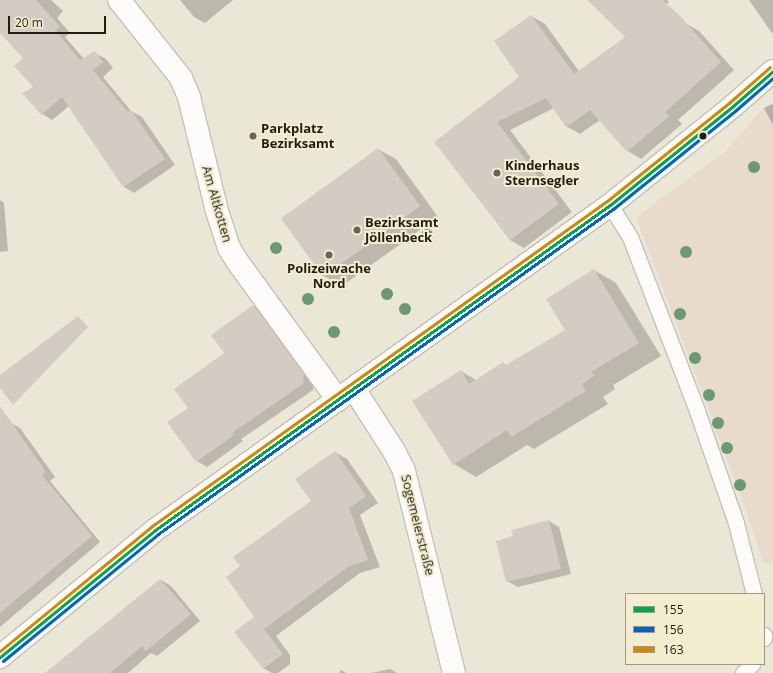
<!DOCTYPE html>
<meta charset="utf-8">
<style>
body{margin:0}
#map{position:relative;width:773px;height:673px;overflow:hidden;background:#ebe7d7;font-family:"Open Sans",sans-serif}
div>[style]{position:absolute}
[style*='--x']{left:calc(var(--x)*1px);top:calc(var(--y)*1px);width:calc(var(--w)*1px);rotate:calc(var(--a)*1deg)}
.commercial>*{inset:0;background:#e8dacc}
.shadow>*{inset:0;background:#0003}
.building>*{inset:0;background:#d4ccc3;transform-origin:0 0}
.roads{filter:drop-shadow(1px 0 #c5c2b6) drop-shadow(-1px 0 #c5c2b6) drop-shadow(0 1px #c5c2b6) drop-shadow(0 -1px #c5c2b6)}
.lane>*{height:15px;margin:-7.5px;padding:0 7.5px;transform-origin:7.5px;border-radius:7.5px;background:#fcfbf9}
.street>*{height:22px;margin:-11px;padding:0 11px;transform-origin:11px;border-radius:11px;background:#fcfbf9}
.bus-1>*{height:3px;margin:-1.5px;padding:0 1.5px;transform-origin:1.5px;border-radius:1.5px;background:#00a651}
.bus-2>*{height:3px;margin:-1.5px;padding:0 1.5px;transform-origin:1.5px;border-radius:1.5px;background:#0065bd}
.bus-3>*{height:3px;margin:-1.5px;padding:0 1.5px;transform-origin:1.5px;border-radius:1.5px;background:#cc8b04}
.trees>*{width:12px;height:12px;margin:-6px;border-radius:50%;background:#6a9a6e}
.dots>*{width:11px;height:11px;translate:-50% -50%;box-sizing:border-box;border:2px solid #f3eccf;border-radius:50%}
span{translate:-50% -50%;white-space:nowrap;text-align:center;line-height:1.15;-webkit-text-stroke:4px #f3eccf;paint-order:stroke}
.poi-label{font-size:13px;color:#201d13;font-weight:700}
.left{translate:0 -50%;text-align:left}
.street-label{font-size:13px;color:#201d13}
.legend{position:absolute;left:625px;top:593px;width:140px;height:72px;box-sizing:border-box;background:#f3eccf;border:1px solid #9f9984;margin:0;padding:5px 7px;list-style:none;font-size:12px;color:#201d13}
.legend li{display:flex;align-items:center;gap:8px;height:20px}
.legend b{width:20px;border:1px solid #9f9984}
.scale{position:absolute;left:8px;top:16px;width:98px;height:18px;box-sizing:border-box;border:2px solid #201d13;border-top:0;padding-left:5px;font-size:12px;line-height:14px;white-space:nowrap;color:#201d13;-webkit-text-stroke:3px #f3eccf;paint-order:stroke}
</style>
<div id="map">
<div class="commercial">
<div style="clip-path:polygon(773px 103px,773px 562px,764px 564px,739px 491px,636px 217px,726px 151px,763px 108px)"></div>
</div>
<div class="shadow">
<div style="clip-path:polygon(0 0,51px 0,63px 11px,57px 18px,70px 33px,65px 37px,84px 59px,95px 53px,106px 59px,113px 68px,103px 77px,131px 111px,142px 117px,175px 165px,134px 193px,124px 187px,69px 106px,52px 120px,42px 114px,24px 58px,0 22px)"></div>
<div style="clip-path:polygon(180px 0,233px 0,205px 23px,194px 17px)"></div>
<div style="clip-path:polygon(589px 0,667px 0,669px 2px,634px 38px)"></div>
<div style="clip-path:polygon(749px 0,773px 0,773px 33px,772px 33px)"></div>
<div style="clip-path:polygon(531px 16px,545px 24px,589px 85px,685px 23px,699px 31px,734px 70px,678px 120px,682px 124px,641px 159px,628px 151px,600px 120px,580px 134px,566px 126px,554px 108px,510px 130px,572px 212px,524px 248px,510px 240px,436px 142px,521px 78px)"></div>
<div style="clip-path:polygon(773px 104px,773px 125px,764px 108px)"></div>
<div style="clip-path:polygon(378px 149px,396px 159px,438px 217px,342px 286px,324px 276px)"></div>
<div style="clip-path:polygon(0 200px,4px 203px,8px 251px,0 252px)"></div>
<div style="clip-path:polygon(594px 270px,616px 283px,661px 356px,613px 385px,615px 389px,603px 397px,608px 404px,534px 449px,527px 445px,476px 477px,454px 464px,414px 401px,461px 371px,476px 380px,503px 363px,508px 366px,566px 330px)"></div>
<div style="clip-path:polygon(254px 306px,264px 312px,314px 381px,313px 390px,241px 439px,243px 441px,207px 467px,197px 461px,189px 408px,225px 353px)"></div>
<div style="clip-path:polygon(11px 423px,20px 428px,55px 477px,50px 481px,100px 542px,0 627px,0 430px)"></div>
<div style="clip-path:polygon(335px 452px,347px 459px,378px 503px,360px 515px,380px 567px,360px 573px,276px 636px,290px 655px,290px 664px,278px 673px,272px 673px,263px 668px,256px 617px,241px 566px,312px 501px)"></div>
<div style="clip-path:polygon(549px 521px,559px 527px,571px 574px,518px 587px,507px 581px,514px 537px)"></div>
<div style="clip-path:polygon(161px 580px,171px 586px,200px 621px,157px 656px,151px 653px,128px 673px,47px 673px)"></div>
<div style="clip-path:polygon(390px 669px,397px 673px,371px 673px)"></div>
<div style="clip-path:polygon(341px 670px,346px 673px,339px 673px)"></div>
</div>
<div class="building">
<div style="clip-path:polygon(0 0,36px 0,60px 27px,55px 30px,80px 60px,95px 51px,103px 62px,93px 70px,128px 112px,131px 110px,165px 159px,123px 187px,62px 97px,41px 115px,22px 93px,33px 87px,14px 66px,23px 58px,0 33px)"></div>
<div style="clip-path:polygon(587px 0,663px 0,681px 17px,721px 62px,665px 112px,669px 116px,627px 152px,590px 110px,566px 127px,546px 98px,497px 122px,559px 204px,510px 240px,434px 142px,519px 77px,494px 41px,531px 15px,574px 74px,625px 37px)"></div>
<div style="left:378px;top:148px;width:72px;height:120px;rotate:54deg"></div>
<div style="clip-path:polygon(594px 269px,639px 343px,591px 372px,594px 376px,582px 384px,586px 391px,511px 437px,507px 430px,453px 465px,412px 401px,461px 370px,469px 384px,503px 362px,506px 365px,565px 330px,546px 299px)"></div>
<div style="clip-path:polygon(253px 305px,304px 374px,303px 384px,232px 433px,234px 435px,196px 462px,167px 422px,188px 408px,174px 389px,224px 353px,211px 335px)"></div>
<div style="clip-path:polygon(78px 316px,88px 327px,13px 405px,0 388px,0 375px)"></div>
<div style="clip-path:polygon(0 406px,46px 472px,42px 475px,92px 536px,0 613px)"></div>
<div style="clip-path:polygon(335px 451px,366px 496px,349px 508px,368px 560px,348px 567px,264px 629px,283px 654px,263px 669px,234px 632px,254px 617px,226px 577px,240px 566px,233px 557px,311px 501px,295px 479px)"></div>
<div style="clip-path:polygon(549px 520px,561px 569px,506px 582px,496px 541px,513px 536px,511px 530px)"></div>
<div style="clip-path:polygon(160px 579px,191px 614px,146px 651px,142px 646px,110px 673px,45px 673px)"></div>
</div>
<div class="roads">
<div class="lane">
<div style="--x:610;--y:205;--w:38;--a:58"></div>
<div style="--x:630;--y:237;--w:186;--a:68.9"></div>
<div style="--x:697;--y:411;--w:119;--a:70.8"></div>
<div style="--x:736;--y:523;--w:73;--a:75.8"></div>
<div style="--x:764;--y:635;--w:3;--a:90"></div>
<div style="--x:743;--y:673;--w:13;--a:-45"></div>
</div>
<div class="street">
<div style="--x:119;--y:0;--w:100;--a:51.5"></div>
<div style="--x:181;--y:78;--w:21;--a:67"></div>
<div style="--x:189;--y:97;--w:117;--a:76.2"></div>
<div style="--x:217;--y:211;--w:39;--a:72"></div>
<div style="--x:229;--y:248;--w:15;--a:58"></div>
<div style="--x:237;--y:261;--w:172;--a:54"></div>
<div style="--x:354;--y:389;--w:74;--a:57.2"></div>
<div style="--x:394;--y:451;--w:22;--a:63"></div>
<div style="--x:404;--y:471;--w:208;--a:76.1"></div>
<div style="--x:0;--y:657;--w:200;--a:-39.3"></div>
<div style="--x:155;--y:530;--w:559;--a:-35.54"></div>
<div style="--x:610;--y:205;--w:158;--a:-38.8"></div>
<div style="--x:733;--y:106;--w:53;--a:-41.2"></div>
</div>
</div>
<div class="bus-1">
<div style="--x:0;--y:657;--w:200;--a:-39.3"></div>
<div style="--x:155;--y:530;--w:559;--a:-35.54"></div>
<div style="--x:610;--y:205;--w:158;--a:-38.8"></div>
<div style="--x:733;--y:106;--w:53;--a:-41.2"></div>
</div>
<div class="bus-2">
<div style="--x:3;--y:661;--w:200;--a:-39.3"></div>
<div style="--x:158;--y:534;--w:559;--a:-35.54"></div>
<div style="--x:613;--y:209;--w:158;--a:-38.8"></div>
<div style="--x:736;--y:110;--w:49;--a:-40.9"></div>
</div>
<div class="bus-3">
<div style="--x:0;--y:651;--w:197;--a:-39.4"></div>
<div style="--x:152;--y:526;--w:559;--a:-35.54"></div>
<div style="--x:607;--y:201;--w:158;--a:-38.8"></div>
<div style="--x:730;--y:102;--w:53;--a:-41.2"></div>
</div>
<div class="trees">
<div style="left:754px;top:167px"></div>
<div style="left:427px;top:235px"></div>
<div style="left:276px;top:248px"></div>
<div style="left:686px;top:252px"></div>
<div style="left:387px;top:294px"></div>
<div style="left:308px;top:299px"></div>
<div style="left:405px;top:309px"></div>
<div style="left:680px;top:314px"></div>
<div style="left:334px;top:332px"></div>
<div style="left:695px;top:358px"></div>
<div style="left:709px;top:395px"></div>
<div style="left:718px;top:423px"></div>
<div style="left:727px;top:448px"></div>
<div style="left:740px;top:485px"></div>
</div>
<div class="dots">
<div style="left:253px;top:136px;background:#676458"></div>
<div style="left:703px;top:136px;background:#201d13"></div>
<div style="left:497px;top:173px;background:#676458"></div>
<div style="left:357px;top:230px;background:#676458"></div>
<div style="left:329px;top:255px;background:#676458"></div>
</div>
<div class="poi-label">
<span class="left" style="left:261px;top:136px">Parkplatz<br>Bezirksamt</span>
<span class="left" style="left:505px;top:173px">Kinderhaus<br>Sternsegler</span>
<span class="left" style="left:365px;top:230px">Bezirksamt<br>Jöllenbeck</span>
<span style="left:329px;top:276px">Polizeiwache<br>Nord</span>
</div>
<div class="street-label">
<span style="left:217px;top:204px;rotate:74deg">Am Altkotten</span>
<span style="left:418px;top:525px;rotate:76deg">Sogemeierstraße</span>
</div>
<ul class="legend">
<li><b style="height:5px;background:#00a651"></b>155</li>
<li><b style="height:5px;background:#0065bd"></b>156</li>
<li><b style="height:5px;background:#cc8b04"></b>163</li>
</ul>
<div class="scale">20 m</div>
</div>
